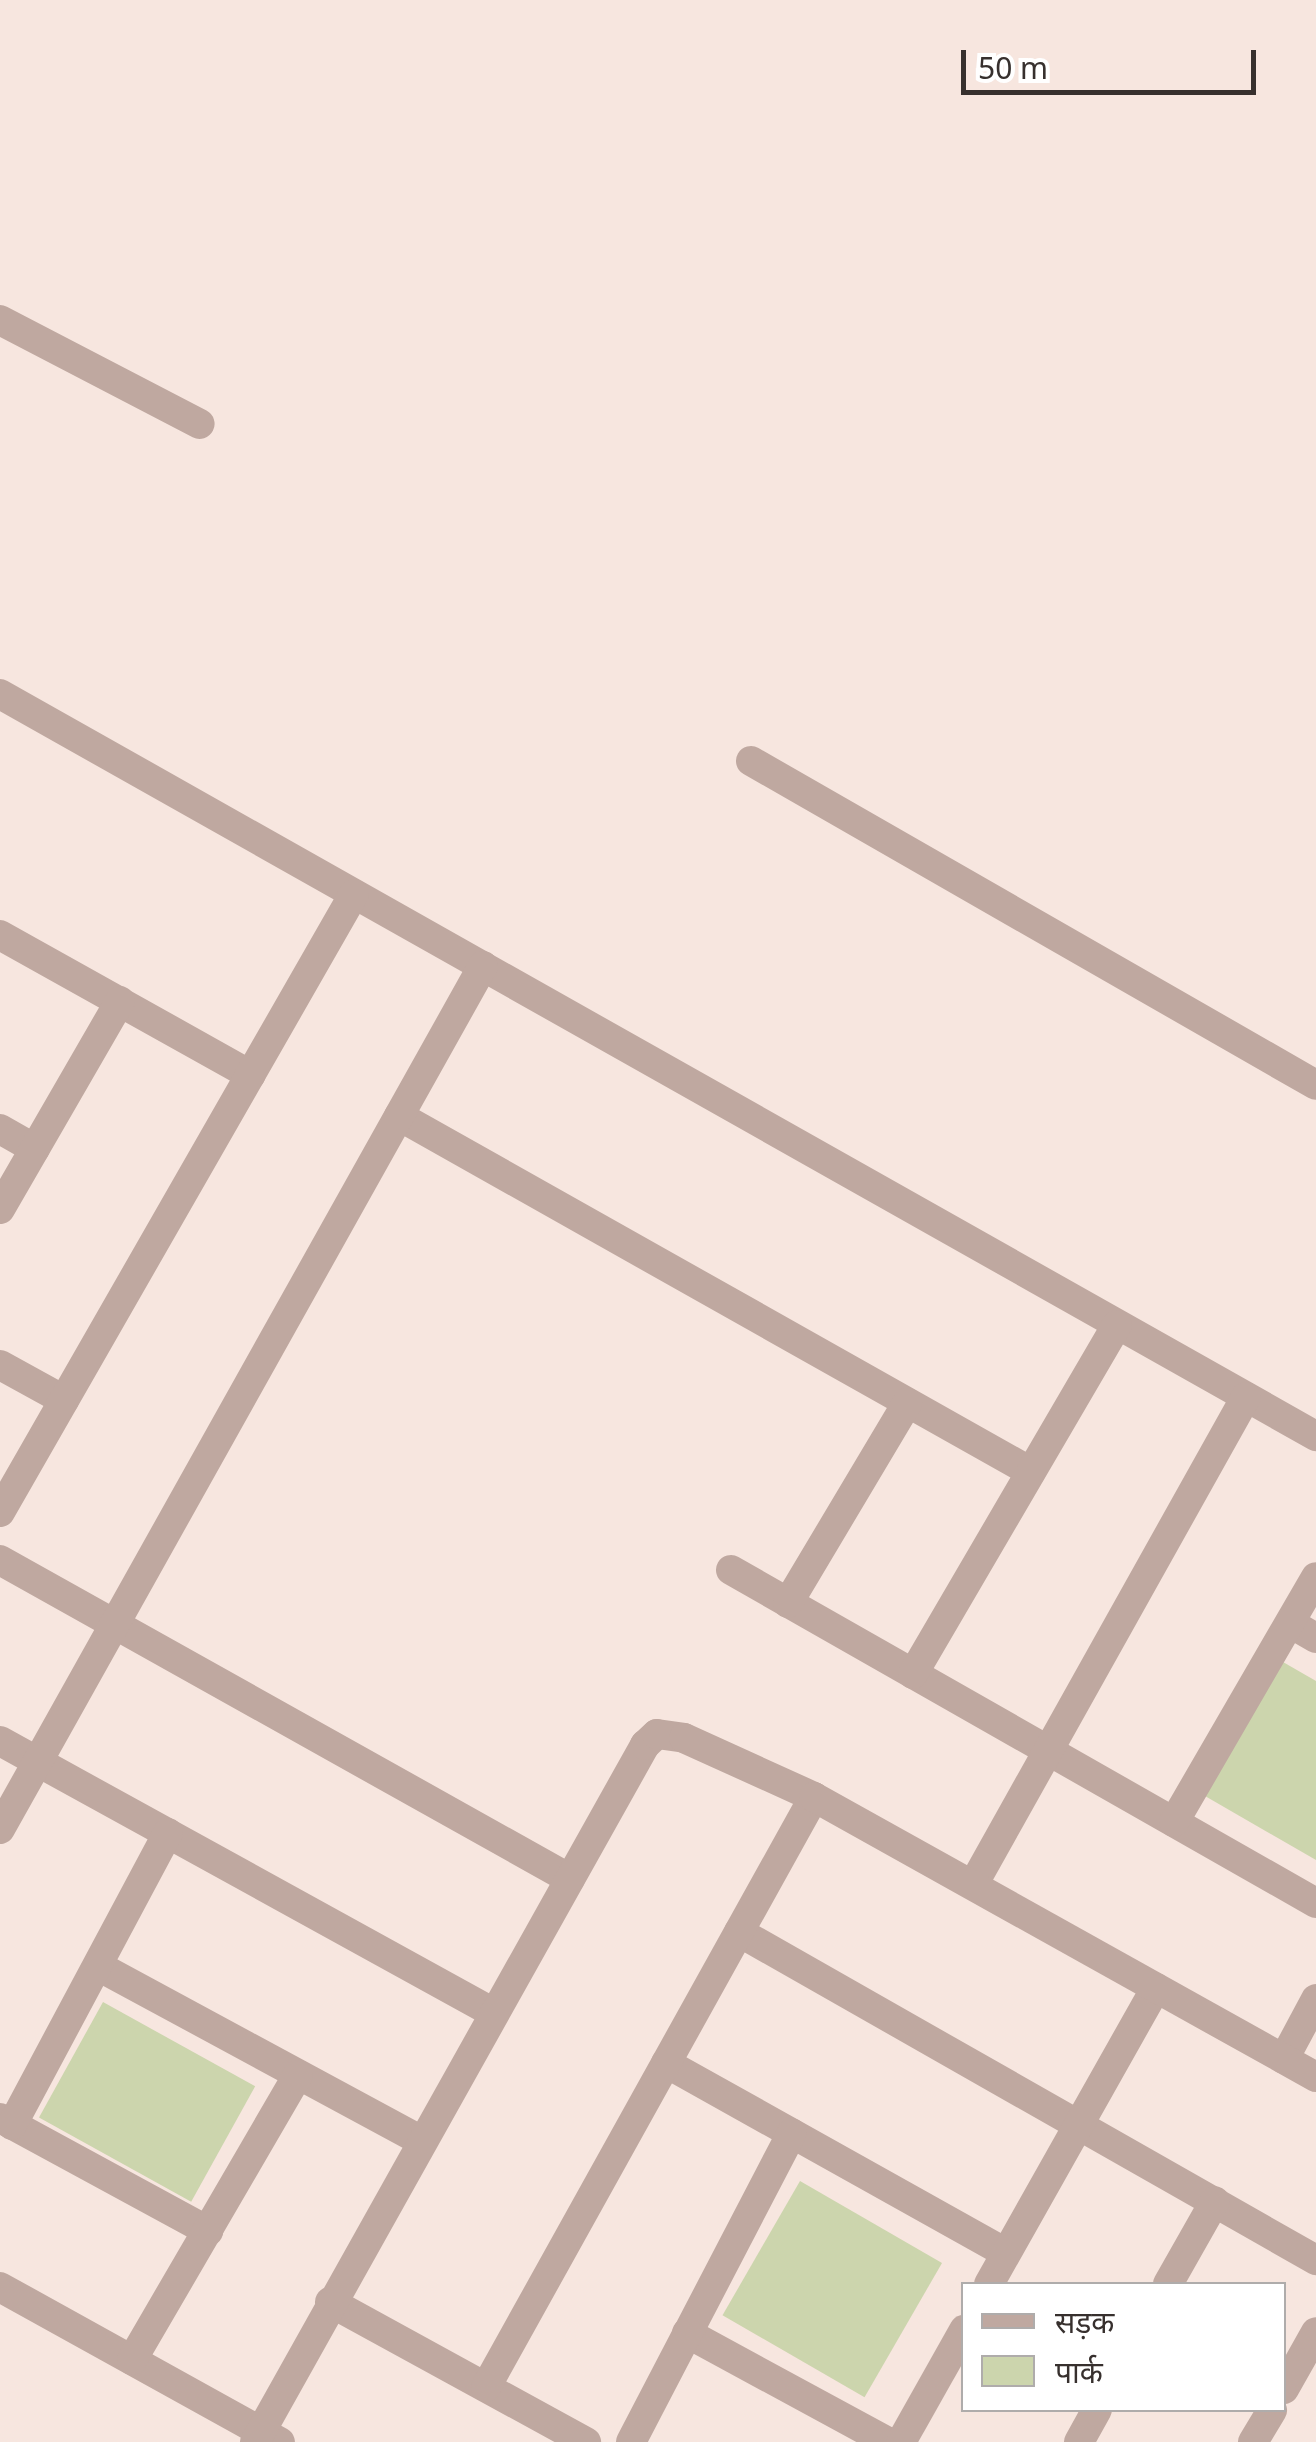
<!DOCTYPE html>
<meta charset="utf-8">
<style>
body{margin:0}
#map{position:relative;width:1316px;height:2442px;overflow:hidden;background:#f7e6df;font-family:"Noto Sans","Noto Sans Devanagari",sans-serif}
div>[style]{position:absolute}
[style*='--x']{left:calc(var(--x)*1px);top:calc(var(--y)*1px);width:calc(var(--w)*1px);rotate:calc(var(--a)*1deg)}
.green>*{inset:0;background:#ccd5ad;transform-origin:0 0}
.street>*{height:30px;margin:-15px;padding:0 15px;transform-origin:15px;border-radius:15px;background:#bfa8a0}
span{translate:-50% -50%;white-space:nowrap;text-align:center;line-height:1.15;-webkit-text-stroke:10px #fff;paint-order:stroke}
.legend{position:absolute;left:961px;top:2282px;width:325px;height:130px;box-sizing:border-box;background:#fff;border:2px solid #afacab;margin:0;padding:12px 18px;list-style:none;font-size:30px;color:#37302e}
.legend li{display:flex;align-items:center;gap:20px;height:50px}
.legend b{width:50px;border:2px solid #afacab}
.scale{position:absolute;left:961px;top:50px;width:295px;height:45px;box-sizing:border-box;border:5px solid #37302e;border-top:0;padding-left:12px;font-size:30px;line-height:35px;white-space:nowrap;color:#37302e;-webkit-text-stroke:8px #fff;paint-order:stroke}
</style>
<div id="map">
<div class="green">
<div style="clip-path:polygon(1283px 1662px,1316px 1681px,1316px 1860px,1205px 1796px)"></div>
<div style="left:103px;top:2002px;width:174px;height:132px;rotate:29deg"></div>
<div style="left:800px;top:2181px;width:164px;height:155px;rotate:30deg"></div>
</div>
<div class="street">
<div style="--x:0;--y:320;--w:225;--a:27.5"></div>
<div style="--x:0;--y:694;--w:1511;--a:29.42"></div>
<div style="--x:751;--y:761;--w:651;--a:29.83"></div>
<div style="--x:0;--y:935;--w:287;--a:29.2"></div>
<div style="--x:399;--y:1116;--w:725;--a:29.39"></div>
<div style="--x:0;--y:1129;--w:40;--a:29.7"></div>
<div style="--x:0;--y:1209;--w:240;--a:-60"></div>
<div style="--x:0;--y:1365;--w:73;--a:28.7"></div>
<div style="--x:0;--y:1512;--w:712;--a:-60.2"></div>
<div style="--x:0;--y:1560;--w:653;--a:29.23"></div>
<div style="--x:731;--y:1570;--w:673;--a:29.65"></div>
<div style="--x:788;--y:1603;--w:233;--a:-59.2"></div>
<div style="--x:1290;--y:1623;--w:30;--a:30"></div>
<div style="--x:913;--y:1674;--w:404;--a:-59.7"></div>
<div style="--x:0;--y:1741;--w:564;--a:28.84"></div>
<div style="--x:1174;--y:1822;--w:283;--a:-59.9"></div>
<div style="--x:0;--y:1829;--w:989;--a:-60.77"></div>
<div style="--x:973;--y:1885;--w:559;--a:-60.78"></div>
<div style="--x:739;--y:1932;--w:664;--a:29.62"></div>
<div style="--x:98;--y:1966;--w:367;--a:28.4"></div>
<div style="--x:1284;--y:2059;--w:68;--a:-61.9"></div>
<div style="--x:666;--y:2063;--w:389;--a:29.2"></div>
<div style="--x:0;--y:2118;--w:237;--a:28.5"></div>
<div style="--x:12;--y:2125;--w:331;--a:-61.9"></div>
<div style="--x:989;--y:2284;--w:340;--a:-60.6"></div>
<div style="--x:1168;--y:2284;--w:95;--a:-60.5"></div>
<div style="--x:0;--y:2287;--w:320;--a:29"></div>
<div style="--x:330;--y:2302;--w:292;--a:28.7"></div>
<div style="--x:687;--y:2333;--w:229;--a:28.5"></div>
<div style="--x:132;--y:2360;--w:330;--a:-59.8"></div>
<div style="--x:486;--y:2387;--w:675;--a:-60.93"></div>
<div style="--x:1284;--y:2389;--w:65;--a:-60.7"></div>
<div style="--x:255;--y:2442;--w:799;--a:-60.77"></div>
<div style="--x:645;--y:1745;--w:16;--a:-43"></div>
<div style="--x:657;--y:1734;--w:27;--a:8"></div>
<div style="--x:684;--y:1738;--w:143;--a:24.4"></div>
<div style="--x:814;--y:1797;--w:575;--a:29.15"></div>
<div style="--x:631;--y:2442;--w:348;--a:-62.5"></div>
<div style="--x:901;--y:2442;--w:129;--a:-60.6"></div>
<div style="--x:1079;--y:2442;--w:37;--a:-61"></div>
<div style="--x:1253;--y:2442;--w:37;--a:-59"></div>
</div>
<ul class="legend">
<li><b style="height:12px;background:#bfa8a0"></b>सड़क</li>
<li><b style="height:28px;background:#ccd5ad"></b>पार्क</li>
</ul>
<div class="scale">50 m</div>
</div>
